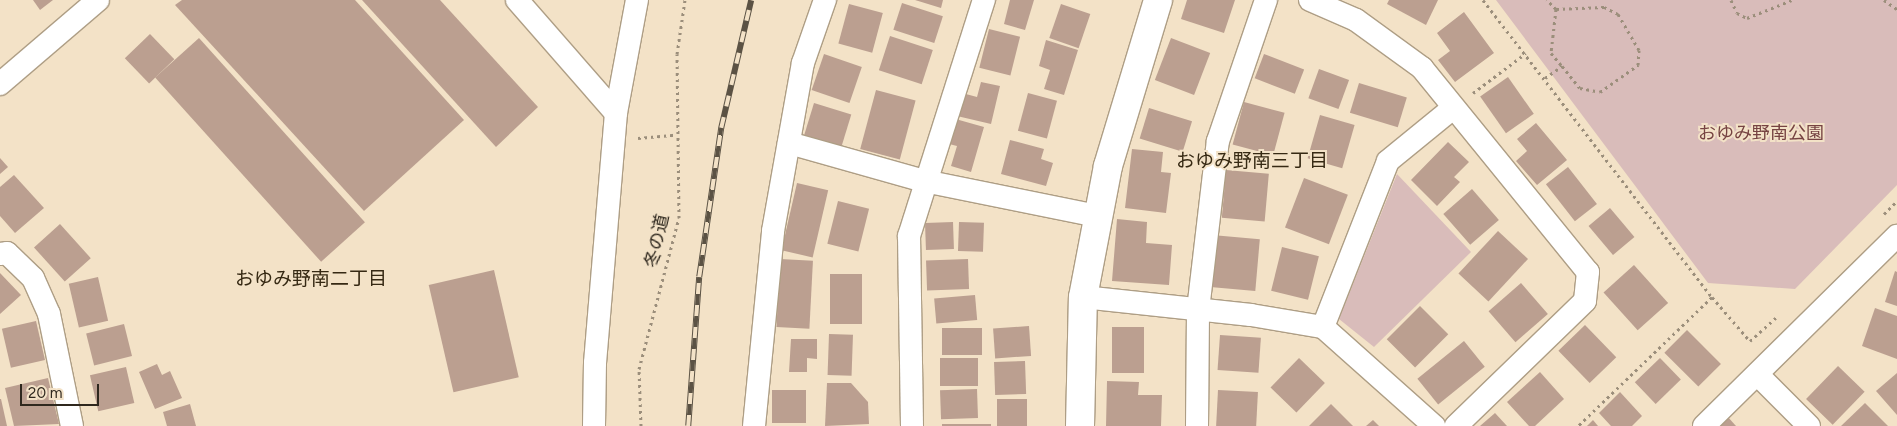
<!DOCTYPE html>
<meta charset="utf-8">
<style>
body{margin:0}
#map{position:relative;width:1897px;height:426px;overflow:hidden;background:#f3e2c7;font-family:Figtree,"Noto Sans JP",sans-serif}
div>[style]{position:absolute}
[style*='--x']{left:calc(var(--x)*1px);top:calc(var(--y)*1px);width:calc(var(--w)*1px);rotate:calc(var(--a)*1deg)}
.green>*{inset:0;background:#d9bcba}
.building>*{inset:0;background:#bb9f90;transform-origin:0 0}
.path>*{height:3px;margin-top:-1.5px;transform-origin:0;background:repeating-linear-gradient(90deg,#9b8e7b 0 2.5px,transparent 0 6.5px)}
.roads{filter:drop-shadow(1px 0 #ae9e85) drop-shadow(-1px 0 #ae9e85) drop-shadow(0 1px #ae9e85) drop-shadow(0 -1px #ae9e85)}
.minor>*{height:22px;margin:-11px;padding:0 11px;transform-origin:11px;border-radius:11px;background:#fff}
.tertiary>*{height:28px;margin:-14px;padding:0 14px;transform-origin:14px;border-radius:14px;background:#fff}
.rail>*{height:5.5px;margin-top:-2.75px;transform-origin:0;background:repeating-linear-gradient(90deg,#f3e2c7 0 11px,#5b5244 0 22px);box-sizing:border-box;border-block:1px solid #5b5244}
span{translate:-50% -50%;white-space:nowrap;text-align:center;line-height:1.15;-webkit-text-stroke:4px #f3e2c7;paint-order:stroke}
.park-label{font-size:18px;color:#764342}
.street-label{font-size:18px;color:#2f281e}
.neighbourhood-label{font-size:19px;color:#362913}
.scale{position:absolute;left:20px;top:384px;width:79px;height:22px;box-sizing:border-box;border:2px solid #2f281e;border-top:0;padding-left:6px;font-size:15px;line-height:18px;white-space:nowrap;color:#2f281e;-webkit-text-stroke:4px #f3e2c7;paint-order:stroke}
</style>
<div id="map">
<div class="green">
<div style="clip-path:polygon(1496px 0,1897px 0,1897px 185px,1795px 289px,1708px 283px)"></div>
<div style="clip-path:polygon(1397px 174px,1471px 252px,1374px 347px,1339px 319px)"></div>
</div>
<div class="building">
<div style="clip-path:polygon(33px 0,53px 0,40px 10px)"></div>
<div style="clip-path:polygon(182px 0,355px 0,464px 120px,364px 211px,175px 5px)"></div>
<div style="clip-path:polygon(362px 0,440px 0,538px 107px,496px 147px)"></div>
<div style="clip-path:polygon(915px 0,943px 0,941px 8px)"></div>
<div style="clip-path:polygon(1010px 0,1034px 0,1025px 30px,1004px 24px)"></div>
<div style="clip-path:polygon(1187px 0,1235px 0,1224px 33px,1181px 19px)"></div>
<div style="clip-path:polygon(1389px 0,1438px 0,1426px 25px,1387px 4px)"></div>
<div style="left:902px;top:3px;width:43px;height:28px;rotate:18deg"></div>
<div style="left:849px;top:4px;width:35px;height:41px;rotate:15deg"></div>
<div style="left:1061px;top:4px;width:31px;height:36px;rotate:19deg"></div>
<div style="clip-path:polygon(1464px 12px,1494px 53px,1455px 82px,1438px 60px,1450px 51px,1437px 33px)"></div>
<div style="left:989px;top:29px;width:32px;height:40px;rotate:14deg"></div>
<div style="left:150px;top:34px;width:35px;height:35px;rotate:46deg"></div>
<div style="left:890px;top:36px;width:45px;height:36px;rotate:18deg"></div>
<div style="left:199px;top:38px;width:248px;height:59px;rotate:48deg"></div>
<div style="left:1171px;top:38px;width:42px;height:45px;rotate:21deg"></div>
<div style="clip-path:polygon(1046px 40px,1078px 50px,1064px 95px,1044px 89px,1050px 70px,1039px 66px)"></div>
<div style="left:824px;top:54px;width:40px;height:38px;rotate:19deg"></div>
<div style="left:1264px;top:54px;width:43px;height:26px;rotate:21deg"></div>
<div style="left:1319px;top:69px;width:32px;height:31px;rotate:20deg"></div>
<div style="left:1508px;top:77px;width:45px;height:34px;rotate:55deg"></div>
<div style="clip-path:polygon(981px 82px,1000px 86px,991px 124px,957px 116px,962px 93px,977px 97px)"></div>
<div style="left:1359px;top:83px;width:50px;height:31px;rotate:17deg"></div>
<div style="left:876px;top:90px;width:41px;height:61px;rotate:15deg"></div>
<div style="left:1028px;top:93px;width:30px;height:39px;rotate:15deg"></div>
<div style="left:1244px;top:102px;width:42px;height:44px;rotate:15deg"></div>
<div style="left:814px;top:103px;width:39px;height:39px;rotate:17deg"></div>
<div style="left:1149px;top:108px;width:45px;height:32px;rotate:17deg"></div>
<div style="left:1320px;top:115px;width:36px;height:45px;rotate:16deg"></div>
<div style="clip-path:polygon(952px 118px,984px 127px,971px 172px,951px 166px,957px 146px,945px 143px)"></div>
<div style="clip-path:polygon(1536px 123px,1567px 160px,1537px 185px,1516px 161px,1527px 151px,1517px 139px)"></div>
<div style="clip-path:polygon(1010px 140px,1044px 149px,1041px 159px,1053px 163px,1046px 186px,1001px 174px)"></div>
<div style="clip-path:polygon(1448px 142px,1469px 162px,1454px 177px,1460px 182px,1437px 206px,1411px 180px)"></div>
<div style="clip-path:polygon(1132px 149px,1163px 152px,1161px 172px,1171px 173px,1166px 213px,1125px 208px)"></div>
<div style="clip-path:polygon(0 158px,8px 167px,0 174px)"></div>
<div style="left:1568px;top:167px;width:47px;height:28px;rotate:52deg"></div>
<div style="left:1226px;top:170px;width:43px;height:48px;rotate:5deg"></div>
<div style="clip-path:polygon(14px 175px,44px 208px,15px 233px,0 216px,0 187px)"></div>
<div style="left:1304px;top:178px;width:47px;height:53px;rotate:21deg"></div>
<div style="left:797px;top:183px;width:32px;height:69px;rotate:13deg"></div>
<div style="left:1472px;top:189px;width:41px;height:38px;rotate:49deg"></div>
<div style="left:838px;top:201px;width:32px;height:44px;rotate:14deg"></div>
<div style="left:1610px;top:208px;width:38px;height:28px;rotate:50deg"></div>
<div style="clip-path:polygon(1117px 219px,1147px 222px,1146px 243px,1172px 245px,1169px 285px,1112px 281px)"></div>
<div style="left:953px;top:222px;width:27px;height:28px;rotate:88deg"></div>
<div style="left:959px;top:222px;width:25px;height:29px;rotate:2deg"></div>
<div style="left:60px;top:224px;width:46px;height:35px;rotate:48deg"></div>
<div style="left:1498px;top:231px;width:41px;height:58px;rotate:43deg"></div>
<div style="left:1212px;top:235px;width:48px;height:52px;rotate:5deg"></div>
<div style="left:1282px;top:247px;width:38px;height:45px;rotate:14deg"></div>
<div style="left:780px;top:259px;width:33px;height:68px;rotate:3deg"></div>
<div style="left:968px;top:259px;width:30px;height:42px;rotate:88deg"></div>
<div style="left:1634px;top:265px;width:51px;height:41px;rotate:48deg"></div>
<div style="left:494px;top:270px;width:110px;height:67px;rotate:77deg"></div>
<div style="clip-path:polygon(1895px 271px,1897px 272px,1897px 306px,1885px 302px)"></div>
<div style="clip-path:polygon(0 273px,21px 295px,0 314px)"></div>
<div style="left:830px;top:274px;width:32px;height:50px"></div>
<div style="left:98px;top:277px;width:45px;height:30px;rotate:77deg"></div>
<div style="left:1521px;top:283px;width:41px;height:43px;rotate:49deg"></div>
<div style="left:975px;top:295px;width:25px;height:41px;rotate:85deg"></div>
<div style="left:1420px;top:306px;width:40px;height:47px;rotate:45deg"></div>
<div style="clip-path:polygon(1875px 308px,1897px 316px,1897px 359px,1862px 346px)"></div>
<div style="left:36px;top:321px;width:40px;height:35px;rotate:77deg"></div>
<div style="left:124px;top:324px;width:33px;height:39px;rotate:76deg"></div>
<div style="left:1585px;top:325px;width:45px;height:37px;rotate:46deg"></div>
<div style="left:1029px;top:326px;width:30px;height:36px;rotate:86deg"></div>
<div style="left:1112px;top:327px;width:32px;height:46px"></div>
<div style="left:942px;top:328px;width:40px;height:27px"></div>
<div style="left:1687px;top:330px;width:48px;height:32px;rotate:45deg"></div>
<div style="left:829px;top:334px;width:24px;height:41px;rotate:2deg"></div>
<div style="left:1220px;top:335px;width:41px;height:35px;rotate:4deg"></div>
<div style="clip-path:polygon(791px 339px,817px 339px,817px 359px,807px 358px,807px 372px,789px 372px)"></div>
<div style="left:1464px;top:341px;width:33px;height:60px;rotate:51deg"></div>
<div style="left:978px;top:358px;width:28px;height:38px;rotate:90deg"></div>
<div style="left:1299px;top:358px;width:36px;height:41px;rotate:44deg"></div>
<div style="left:1660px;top:358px;width:30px;height:35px;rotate:46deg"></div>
<div style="left:1025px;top:361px;width:33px;height:31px;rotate:88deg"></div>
<div style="clip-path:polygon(157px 364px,162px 375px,170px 371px,182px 398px,155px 409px,139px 372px)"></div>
<div style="left:1838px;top:366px;width:37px;height:46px;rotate:44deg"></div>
<div style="left:126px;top:367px;width:37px;height:37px;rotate:77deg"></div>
<div style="clip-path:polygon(1540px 372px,1564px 399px,1535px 426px,1529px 426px,1507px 402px)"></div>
<div style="clip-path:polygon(1897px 373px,1897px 415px,1876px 391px)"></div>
<div style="clip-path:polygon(48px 378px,59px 424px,14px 426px,5px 388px)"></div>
<div style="clip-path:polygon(1107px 381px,1139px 382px,1138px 395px,1162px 395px,1161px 426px,1106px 426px)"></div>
<div style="clip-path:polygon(827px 383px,851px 383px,868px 402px,869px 424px,825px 426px)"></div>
<div style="left:977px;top:389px;width:29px;height:37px;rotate:88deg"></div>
<div style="left:772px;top:390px;width:34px;height:33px"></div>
<div style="left:1218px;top:390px;width:40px;height:36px;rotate:3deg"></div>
<div style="clip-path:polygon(1620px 392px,1642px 416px,1632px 426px,1611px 426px,1599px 413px)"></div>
<div style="clip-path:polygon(0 399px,1px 399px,7px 426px,0 426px)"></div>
<div style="left:997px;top:399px;width:30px;height:27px"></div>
<div style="clip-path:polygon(1865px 403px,1888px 426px,1841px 426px)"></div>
<div style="clip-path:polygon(190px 404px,196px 426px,167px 426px,163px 412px)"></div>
<div style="clip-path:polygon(1331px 404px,1353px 426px,1309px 426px)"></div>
<div style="clip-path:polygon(1495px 413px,1507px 426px,1480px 426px)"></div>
<div style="clip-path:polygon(1727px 416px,1736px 426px,1716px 426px)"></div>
<div style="clip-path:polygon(1373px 420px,1379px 426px,1366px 426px)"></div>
<div style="clip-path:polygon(1593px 420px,1598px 426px,1587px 426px)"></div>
<div style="left:942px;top:424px;width:49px;height:2px"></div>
</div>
<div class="path">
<div style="--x:1483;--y:0;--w:375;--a:52.4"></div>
<div style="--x:1712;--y:297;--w:186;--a:136.1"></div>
<div style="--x:1731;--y:0;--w:14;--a:65"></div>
<div style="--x:1737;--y:13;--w:11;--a:27"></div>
<div style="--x:1747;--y:18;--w:48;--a:-21.8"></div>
<div style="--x:1884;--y:0;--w:16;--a:35"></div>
<div style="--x:1556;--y:9;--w:44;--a:96.5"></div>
<div style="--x:1551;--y:53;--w:17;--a:50"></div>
<div style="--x:1545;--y:78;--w:21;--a:-35"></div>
<div style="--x:1562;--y:66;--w:28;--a:51"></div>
<div style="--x:1580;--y:88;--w:20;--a:11"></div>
<div style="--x:1600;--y:92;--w:47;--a:-35.4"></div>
<div style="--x:1638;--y:65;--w:15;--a:-86"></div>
<div style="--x:1639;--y:50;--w:42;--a:-120.3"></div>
<div style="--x:1618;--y:14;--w:16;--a:-153"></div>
<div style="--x:1604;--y:7;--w:48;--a:177.6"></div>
<div style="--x:1556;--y:9;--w:13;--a:-135"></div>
<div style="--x:1473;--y:93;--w:66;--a:-37"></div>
<div style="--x:638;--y:138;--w:37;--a:-5"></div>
<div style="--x:1884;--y:214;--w:18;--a:-45"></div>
<div style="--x:1712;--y:297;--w:58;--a:49.2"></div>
<div style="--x:1750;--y:341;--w:36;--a:-42"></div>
<div style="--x:641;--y:426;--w:57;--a:-92"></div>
<div style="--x:639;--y:369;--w:156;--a:-75.2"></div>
<div style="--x:679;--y:218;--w:164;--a:-90.7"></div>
<div style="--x:677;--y:54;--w:55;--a:-81.6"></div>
</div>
<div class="roads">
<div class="minor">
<div style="--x:517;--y:0;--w:150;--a:48.8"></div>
<div style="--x:1310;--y:0;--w:50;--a:23.5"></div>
<div style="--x:1356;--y:20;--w:82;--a:36"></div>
<div style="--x:1422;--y:68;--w:263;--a:50.9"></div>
<div style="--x:1588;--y:272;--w:29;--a:96"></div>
<div style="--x:1585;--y:301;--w:180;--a:135.9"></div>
<div style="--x:0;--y:84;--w:129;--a:-40.6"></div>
<div style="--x:789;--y:143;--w:140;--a:15.7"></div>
<div style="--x:924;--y:181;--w:177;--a:11.4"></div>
<div style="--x:0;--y:254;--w:7;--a:-8"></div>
<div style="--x:7;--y:253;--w:36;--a:44"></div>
<div style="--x:33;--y:278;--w:39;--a:66"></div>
<div style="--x:49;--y:314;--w:114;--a:78.4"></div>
<div style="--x:1083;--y:297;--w:169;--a:6.1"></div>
<div style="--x:1251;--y:315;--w:73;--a:9.5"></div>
<div style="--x:1323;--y:327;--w:178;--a:-68.6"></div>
<div style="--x:1388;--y:161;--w:84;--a:-39.2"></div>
<div style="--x:1323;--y:327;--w:149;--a:41.7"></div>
<div style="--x:1758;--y:375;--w:72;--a:45"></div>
<div style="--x:594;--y:426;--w:63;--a:-89.1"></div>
<div style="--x:595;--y:363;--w:251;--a:-85.2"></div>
<div style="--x:616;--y:113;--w:115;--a:-79.5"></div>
<div style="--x:754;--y:426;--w:196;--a:-84.4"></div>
<div style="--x:773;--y:231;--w:171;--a:-79.9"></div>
<div style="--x:803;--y:63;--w:67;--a:-70.8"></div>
<div style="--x:912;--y:426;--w:190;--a:-90.9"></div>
<div style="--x:909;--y:236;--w:248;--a:-72.4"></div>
<div style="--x:1197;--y:426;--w:116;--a:-89.5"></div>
<div style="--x:1198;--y:310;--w:170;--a:-83.3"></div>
<div style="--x:1218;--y:141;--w:149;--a:-71.2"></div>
<div style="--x:1704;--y:426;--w:271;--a:-44.6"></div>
</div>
<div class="tertiary">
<div style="--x:1080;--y:426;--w:129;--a:-88.7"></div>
<div style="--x:1083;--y:297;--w:133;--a:-79.2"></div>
<div style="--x:1108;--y:166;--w:173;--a:-73.2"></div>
</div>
</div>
<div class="rail">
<div style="--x:688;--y:426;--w:149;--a:-85.8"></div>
<div style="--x:699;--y:277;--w:151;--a:-81.6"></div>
<div style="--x:721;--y:128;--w:131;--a:-76.8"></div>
</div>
<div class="park-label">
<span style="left:1761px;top:133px">おゆみ野南公園</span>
</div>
<div class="street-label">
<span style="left:657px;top:241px;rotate:-77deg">冬の道</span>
</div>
<div class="neighbourhood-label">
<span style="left:1252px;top:161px">おゆみ野南三丁目</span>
<span style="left:311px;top:279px">おゆみ野南二丁目</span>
</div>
<div class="scale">20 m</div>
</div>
